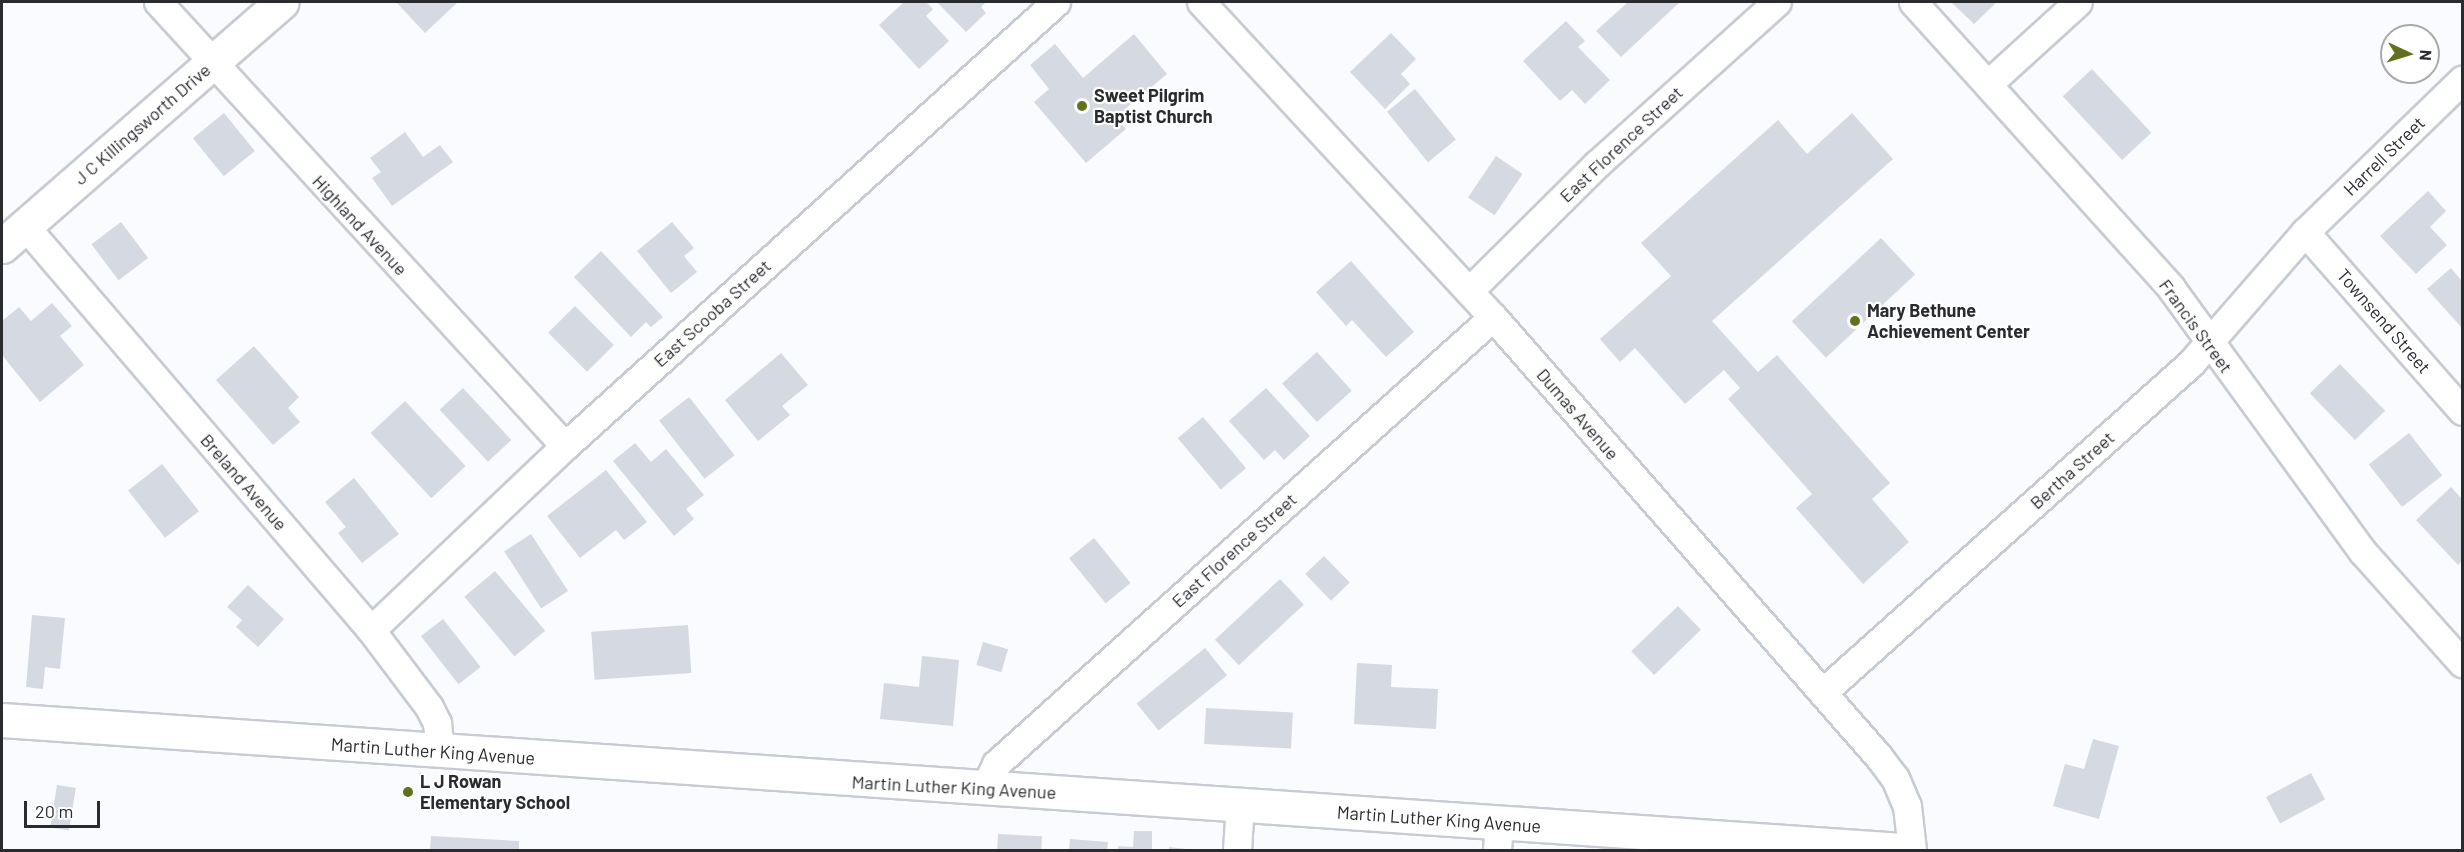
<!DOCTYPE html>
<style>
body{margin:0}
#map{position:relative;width:2464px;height:852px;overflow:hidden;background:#f9fbfe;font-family:Barlow,sans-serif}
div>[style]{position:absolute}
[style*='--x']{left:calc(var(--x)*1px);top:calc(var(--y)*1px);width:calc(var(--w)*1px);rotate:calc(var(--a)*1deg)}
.building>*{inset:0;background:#d5d9e2;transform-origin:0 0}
.roads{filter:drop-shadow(2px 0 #c7cbd3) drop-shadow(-2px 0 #c7cbd3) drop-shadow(0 2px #c7cbd3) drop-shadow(0 -2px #c7cbd3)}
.minor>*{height:27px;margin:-13.5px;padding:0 13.5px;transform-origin:13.5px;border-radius:13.5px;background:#fff}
.tertiary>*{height:33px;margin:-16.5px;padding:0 16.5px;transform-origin:16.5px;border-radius:16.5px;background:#fff}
.secondary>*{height:33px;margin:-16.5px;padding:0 16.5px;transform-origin:16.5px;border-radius:16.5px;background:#fff}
.dots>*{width:16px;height:16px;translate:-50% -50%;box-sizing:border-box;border:3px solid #fff;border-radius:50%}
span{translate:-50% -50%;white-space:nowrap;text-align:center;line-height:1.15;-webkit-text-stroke:4.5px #fff;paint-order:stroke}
.poi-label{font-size:18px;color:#2a2b2f;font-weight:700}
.left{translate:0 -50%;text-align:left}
.street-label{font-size:18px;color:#2a2b2f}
.frame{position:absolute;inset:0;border:3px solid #2a2b2f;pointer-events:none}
.north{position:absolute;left:2380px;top:24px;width:60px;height:60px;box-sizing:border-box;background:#fff;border:2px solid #aaaaac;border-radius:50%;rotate:94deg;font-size:16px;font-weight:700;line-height:24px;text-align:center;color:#2a2b2f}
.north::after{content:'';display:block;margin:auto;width:21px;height:27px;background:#62711d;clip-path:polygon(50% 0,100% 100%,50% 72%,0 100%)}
.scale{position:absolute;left:24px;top:801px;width:76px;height:27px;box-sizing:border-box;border:3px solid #2a2b2f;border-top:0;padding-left:8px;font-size:18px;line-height:21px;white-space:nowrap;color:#2a2b2f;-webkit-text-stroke:4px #fff;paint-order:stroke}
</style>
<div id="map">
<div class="building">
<div style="clip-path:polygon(396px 2px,458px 2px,425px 33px)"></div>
<div style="clip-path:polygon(904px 2px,926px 2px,933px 9px,926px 16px,949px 41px,919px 69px,879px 25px)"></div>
<div style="clip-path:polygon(937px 2px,986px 2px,981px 7px,986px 13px,966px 32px)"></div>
<div style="clip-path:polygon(1628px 2px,1680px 2px,1621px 57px,1596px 31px)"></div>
<div style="clip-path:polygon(1951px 2px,1997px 2px,1974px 24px)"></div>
<div style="clip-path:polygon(1566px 21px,1585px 41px,1578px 47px,1610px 80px,1585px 104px,1572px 90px,1560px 101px,1523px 61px)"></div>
<div style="clip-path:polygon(1391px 33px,1416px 59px,1401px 74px,1410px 84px,1385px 109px,1350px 72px)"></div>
<div style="clip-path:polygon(1134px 34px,1167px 74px,1116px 117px,1126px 129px,1086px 163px,1034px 102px,1049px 89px,1030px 65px,1055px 44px,1083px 78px)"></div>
<div style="left:2092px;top:69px;width:87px;height:40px;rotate:47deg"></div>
<div style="left:1415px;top:89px;width:65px;height:36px;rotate:51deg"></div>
<div style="left:224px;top:113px;width:49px;height:40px;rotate:51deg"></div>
<div style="clip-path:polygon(1852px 113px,1893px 159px,1712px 321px,1758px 372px,1777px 355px,1890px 483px,1872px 499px,1909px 542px,1863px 584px,1796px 508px,1812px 494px,1728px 399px,1740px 388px,1724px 370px,1685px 404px,1635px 348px,1620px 362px,1600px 339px,1671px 276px,1641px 243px,1778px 120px,1807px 154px)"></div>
<div style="clip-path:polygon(405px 132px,423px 157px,440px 145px,453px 162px,392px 206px,372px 178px,381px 172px,370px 158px)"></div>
<div style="left:1496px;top:156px;width:32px;height:50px;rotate:34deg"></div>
<div style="clip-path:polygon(2428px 191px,2446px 211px,2430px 227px,2447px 245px,2416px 274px,2380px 236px)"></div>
<div style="left:121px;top:222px;width:45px;height:37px;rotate:53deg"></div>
<div style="clip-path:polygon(672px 222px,694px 248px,684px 256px,697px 272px,671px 293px,637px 251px)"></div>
<div style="left:1881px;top:238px;width:50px;height:122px;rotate:47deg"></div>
<div style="clip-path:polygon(601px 251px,663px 317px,651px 327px,646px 322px,631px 337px,574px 277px)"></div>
<div style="clip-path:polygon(1351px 261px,1414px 332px,1386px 357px,1352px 320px,1346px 326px,1316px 292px)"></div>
<div style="clip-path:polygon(2451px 268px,2462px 281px,2462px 328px,2427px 289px)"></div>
<div style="clip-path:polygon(52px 303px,72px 326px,60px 336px,84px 365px,40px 402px,2px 355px,2px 321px,19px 307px,31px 321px)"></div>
<div style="left:575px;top:306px;width:55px;height:38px;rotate:45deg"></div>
<div style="clip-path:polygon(254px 346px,299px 397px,288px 408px,300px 422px,273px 445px,216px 380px)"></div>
<div style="left:1317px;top:352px;width:52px;height:47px;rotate:48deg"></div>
<div style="clip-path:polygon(781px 353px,808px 385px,782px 406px,790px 415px,758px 441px,725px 400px)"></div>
<div style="left:2340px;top:364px;width:65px;height:42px;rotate:46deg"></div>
<div style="left:463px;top:388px;width:71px;height:32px;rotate:47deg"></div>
<div style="clip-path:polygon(1266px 388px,1310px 436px,1284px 460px,1275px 450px,1264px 460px,1229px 421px)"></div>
<div style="left:689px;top:397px;width:74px;height:38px;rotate:52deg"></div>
<div style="left:405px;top:401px;width:89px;height:47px;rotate:47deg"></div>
<div style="left:1203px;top:417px;width:67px;height:33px;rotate:50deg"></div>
<div style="left:2409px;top:433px;width:54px;height:51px;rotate:52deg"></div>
<div style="clip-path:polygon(635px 443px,651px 462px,666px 449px,704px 495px,686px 509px,694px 519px,674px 536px,613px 461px)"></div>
<div style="left:162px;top:464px;width:60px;height:43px;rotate:52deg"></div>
<div style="clip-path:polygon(606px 470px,647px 522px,624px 540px,616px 530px,580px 558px,547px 516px)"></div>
<div style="clip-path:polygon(354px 478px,399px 534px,362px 563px,338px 533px,346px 527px,325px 502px)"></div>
<div style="clip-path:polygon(2451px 487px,2462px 499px,2462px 561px,2458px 565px,2416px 520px)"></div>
<div style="left:531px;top:534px;width:68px;height:32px;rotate:57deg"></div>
<div style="left:1094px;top:538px;width:58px;height:32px;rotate:51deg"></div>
<div style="left:1324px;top:556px;width:37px;height:26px;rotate:46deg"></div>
<div style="left:495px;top:571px;width:78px;height:40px;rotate:50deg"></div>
<div style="left:1280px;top:579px;width:35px;height:89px;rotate:47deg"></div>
<div style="clip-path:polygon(248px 585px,284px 619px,258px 647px,236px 627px,242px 620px,227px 607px)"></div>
<div style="left:1678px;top:606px;width:33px;height:65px;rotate:46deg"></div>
<div style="clip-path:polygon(32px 615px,65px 618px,60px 669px,45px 667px,43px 689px,26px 687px)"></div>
<div style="left:443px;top:619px;width:61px;height:28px;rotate:52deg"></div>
<div style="left:688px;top:625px;width:48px;height:97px;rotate:86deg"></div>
<div style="left:983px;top:642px;width:26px;height:24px;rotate:16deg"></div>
<div style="left:1205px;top:648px;width:35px;height:88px;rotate:51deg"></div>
<div style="clip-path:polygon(922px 656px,959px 660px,953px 726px,880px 719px,884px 683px,919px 687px)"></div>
<div style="clip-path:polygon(1357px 663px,1392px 665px,1391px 687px,1438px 689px,1436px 729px,1354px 724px)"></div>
<div style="left:1206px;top:708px;width:87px;height:36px;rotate:3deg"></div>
<div style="clip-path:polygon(2093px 739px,2119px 746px,2099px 819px,2053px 806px,2065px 764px,2084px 769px)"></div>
<div style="left:2311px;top:773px;width:30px;height:51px;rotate:62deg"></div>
<div style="left:57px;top:785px;width:19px;height:43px;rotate:9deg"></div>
<div style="clip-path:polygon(1134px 831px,1152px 831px,1152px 850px,1118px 850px,1118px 846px,1133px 847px)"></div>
<div style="left:998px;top:834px;width:44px;height:16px;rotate:3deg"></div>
<div style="clip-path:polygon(431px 836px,519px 841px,519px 850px,430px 850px)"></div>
<div style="clip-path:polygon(1070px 839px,1108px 842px,1107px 850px,1069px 850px)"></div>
<div style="clip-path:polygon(1169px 847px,1186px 849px,1186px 850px,1169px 850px)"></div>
</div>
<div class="roads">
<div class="minor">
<div style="--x:158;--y:2;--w:602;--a:47.49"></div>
<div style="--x:1201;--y:2;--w:430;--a:47.2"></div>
<div style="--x:1493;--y:317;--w:585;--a:48.74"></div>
<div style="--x:1879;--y:757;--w:26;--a:53"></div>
<div style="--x:1895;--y:778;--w:30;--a:67"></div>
<div style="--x:1907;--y:806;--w:44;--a:83.5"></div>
<div style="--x:1913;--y:2;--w:385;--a:47.9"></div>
<div style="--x:2171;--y:288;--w:326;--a:54"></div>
<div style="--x:2363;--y:552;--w:149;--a:48.3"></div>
<div style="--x:1989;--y:83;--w:120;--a:-42.3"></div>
<div style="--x:25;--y:226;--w:532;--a:49.42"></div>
<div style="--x:371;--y:630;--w:96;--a:53"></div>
<div style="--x:429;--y:707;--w:18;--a:63"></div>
<div style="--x:437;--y:723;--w:28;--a:84"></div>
<div style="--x:2305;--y:232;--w:238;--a:48.7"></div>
<div style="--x:1469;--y:291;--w:180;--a:-44.8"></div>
<div style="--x:1597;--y:164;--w:242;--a:-42"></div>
<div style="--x:371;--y:630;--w:267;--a:-43.5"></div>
<div style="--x:565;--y:446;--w:662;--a:-42.12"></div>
<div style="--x:1823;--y:692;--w:494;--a:-41.8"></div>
<div style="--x:2191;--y:363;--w:174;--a:-49"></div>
<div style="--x:2305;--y:232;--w:219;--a:-44.1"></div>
<div style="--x:984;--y:789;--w:28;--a:-64"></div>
<div style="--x:996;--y:764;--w:668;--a:-41.97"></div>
<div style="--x:1237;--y:850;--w:47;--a:-86.3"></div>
<div style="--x:1497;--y:850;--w:26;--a:-86"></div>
</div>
<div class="tertiary">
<div style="--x:2;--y:720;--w:1908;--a:3.91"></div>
</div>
<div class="secondary">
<div style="--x:2;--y:246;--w:371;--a:-41.1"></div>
</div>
</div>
<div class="dots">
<div style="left:1082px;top:106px;background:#62711d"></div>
<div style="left:1855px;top:321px;background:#62711d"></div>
<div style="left:408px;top:792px;background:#62711d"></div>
</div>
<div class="poi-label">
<span class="left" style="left:1094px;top:106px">Sweet Pilgrim<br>Baptist Church</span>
<span class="left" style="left:1867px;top:321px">Mary Bethune<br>Achievement Center</span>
<span class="left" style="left:420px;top:792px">L J Rowan<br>Elementary School</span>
</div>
<div class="street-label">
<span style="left:142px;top:124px;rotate:-41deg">J C Killingsworth Drive</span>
<span style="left:1621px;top:144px;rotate:-43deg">East Florence Street</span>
<span style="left:2384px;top:156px;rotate:-44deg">Harrell Street</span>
<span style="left:360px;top:225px;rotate:47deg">Highland Avenue</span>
<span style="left:712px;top:313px;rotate:-42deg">East Scooba Street</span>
<span style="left:2384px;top:321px;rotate:49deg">Townsend Street</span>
<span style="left:2196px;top:326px;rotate:54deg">Francis Street</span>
<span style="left:1578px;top:414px;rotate:49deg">Dumas Avenue</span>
<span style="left:2072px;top:470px;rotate:-42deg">Bertha Street</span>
<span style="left:244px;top:482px;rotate:49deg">Breland Avenue</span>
<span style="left:1234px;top:550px;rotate:-42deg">East Florence Street</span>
<span style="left:433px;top:751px;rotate:4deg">Martin Luther King Avenue</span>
<span style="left:954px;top:787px;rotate:3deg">Martin Luther King Avenue</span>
<span style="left:1439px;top:819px;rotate:4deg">Martin Luther King Avenue</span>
</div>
<div class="frame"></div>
<div class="north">N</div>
<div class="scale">20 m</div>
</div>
